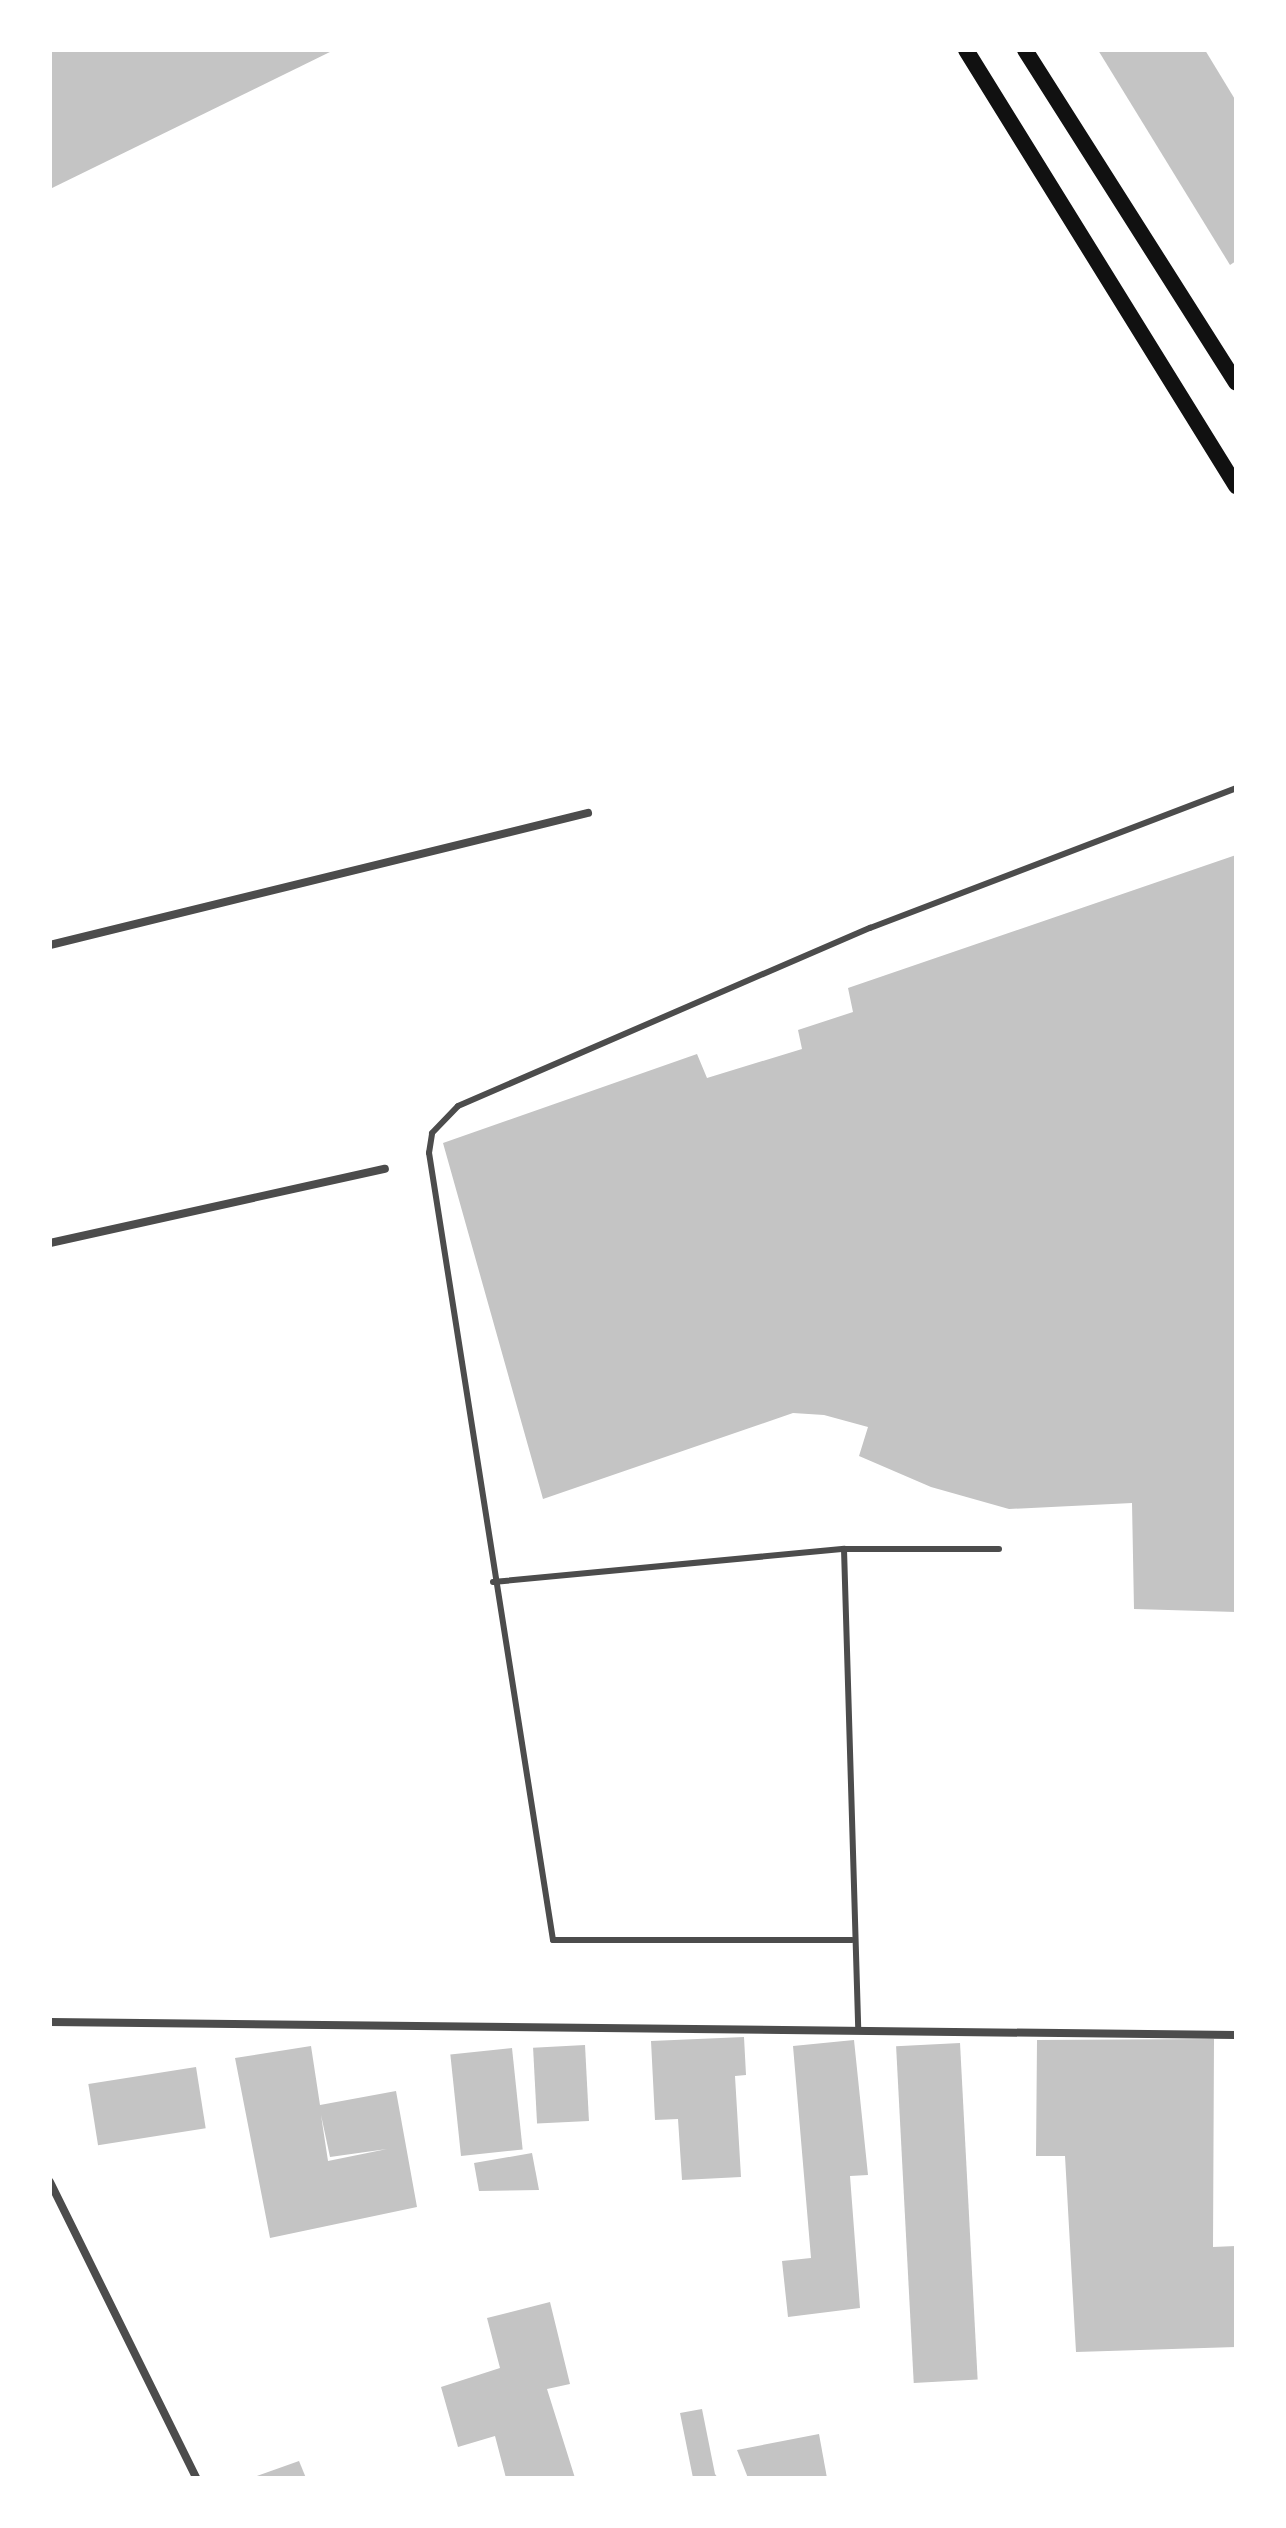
<!DOCTYPE html>
<style>
body{margin:0}
#map{position:relative;width:1286px;height:2528px;overflow:hidden;background:#fff;font-family:"Crimson Pro",serif}
div>[style]{position:absolute}
[style*='--x']{left:calc(var(--x)*1px);top:calc(var(--y)*1px);width:calc(var(--w)*1px);rotate:calc(var(--a)*1deg)}
.building>*{inset:0;background:#c4c4c4;transform-origin:0 0}
.service>*{height:6px;margin:-3px;padding:0 3px;transform-origin:3px;border-radius:3px;background:#4c4c4c}
.minor>*{height:8px;margin:-4px;padding:0 4px;transform-origin:4px;border-radius:4px;background:#4c4c4c}
.secondary>*{height:16px;margin:-8px;padding:0 8px;transform-origin:8px;border-radius:8px;background:#111}
span{translate:-50% -50%;white-space:nowrap;text-align:center;line-height:1.15;-webkit-text-stroke:6px #fff;paint-order:stroke}
.frame{position:absolute;inset:0;border:52px solid #fff;pointer-events:none}
</style>
<div id="map">
<div class="building">
<div style="clip-path:polygon(50px 50px,334px 50px,50px 189px)"></div>
<div style="clip-path:polygon(1098px 50px,1205px 50px,1236px 101px,1236px 261px,1230px 265px)"></div>
<div style="clip-path:polygon(1236px 855px,1236px 1612px,1134px 1609px,1132px 1503px,1009px 1509px,931px 1487px,859px 1456px,868px 1427px,824px 1415px,793px 1413px,543px 1499px,443px 1143px,697px 1054px,707px 1078px,802px 1049px,798px 1030px,853px 1012px,848px 988px)"></div>
<div style="clip-path:polygon(744px 2037px,746px 2075px,735px 2076px,741px 2177px,682px 2180px,678px 2119px,655px 2120px,651px 2041px)"></div>
<div style="clip-path:polygon(1214px 2039px,1213px 2247px,1236px 2246px,1236px 2347px,1076px 2352px,1065px 2156px,1036px 2156px,1037px 2040px)"></div>
<div style="clip-path:polygon(854px 2040px,868px 2175px,850px 2176px,860px 2308px,788px 2317px,782px 2261px,811px 2258px,793px 2046px)"></div>
<div style="left:960px;top:2043px;width:337px;height:64px;rotate:87deg"></div>
<div style="left:585px;top:2045px;width:76px;height:52px;rotate:87deg"></div>
<div style="clip-path:polygon(evenodd,311px 2046px,320px 2105px,396px 2091px,417px 2207px,270px 2238px,235px 2058px,311px 2046px,321px 2115px,330px 2157px,387px 2149px,328px 2161px,321px 2115px)"></div>
<div style="left:512px;top:2048px;width:102px;height:62px;rotate:84deg"></div>
<div style="left:196px;top:2067px;width:62px;height:109px;rotate:81deg"></div>
<div style="clip-path:polygon(532px 2153px,539px 2190px,479px 2191px,474px 2163px)"></div>
<div style="clip-path:polygon(550px 2302px,570px 2384px,547px 2389px,575px 2478px,506px 2478px,495px 2436px,458px 2447px,441px 2387px,500px 2368px,487px 2318px)"></div>
<div style="clip-path:polygon(702px 2409px,715px 2474px,718px 2478px,693px 2478px,680px 2413px)"></div>
<div style="clip-path:polygon(819px 2434px,827px 2478px,748px 2478px,737px 2450px)"></div>
<div style="clip-path:polygon(299px 2461px,306px 2478px,251px 2478px)"></div>
</div>
<div class="service">
<div style="--x:844;--y:1549;--w:481;--a:88.3"></div>
<div style="--x:493;--y:1582;--w:353;--a:-5.4"></div>
<div style="--x:844;--y:1549;--w:155;--a:0"></div>
<div style="--x:852;--y:1940;--w:299;--a:180"></div>
<div style="--x:553;--y:1940;--w:797;--a:-98.95"></div>
<div style="--x:429;--y:1153;--w:20;--a:-81"></div>
<div style="--x:432;--y:1133;--w:37;--a:-46"></div>
<div style="--x:458;--y:1106;--w:449;--a:-23.4"></div>
<div style="--x:870;--y:928;--w:392;--a:-20.9"></div>
</div>
<div class="minor">
<div style="--x:50;--y:945;--w:554;--a:-13.79"></div>
<div style="--x:50;--y:1243;--w:343;--a:-12.5"></div>
<div style="--x:50;--y:2022;--w:1186;--a:0.63"></div>
<div style="--x:50;--y:2182;--w:330;--a:63.7"></div>
</div>
<div class="secondary">
<div style="--x:966;--y:50;--w:513;--a:58.23"></div>
<div style="--x:1025;--y:50;--w:394;--a:57.6"></div>
</div>
<div class="frame"></div>
</div>
